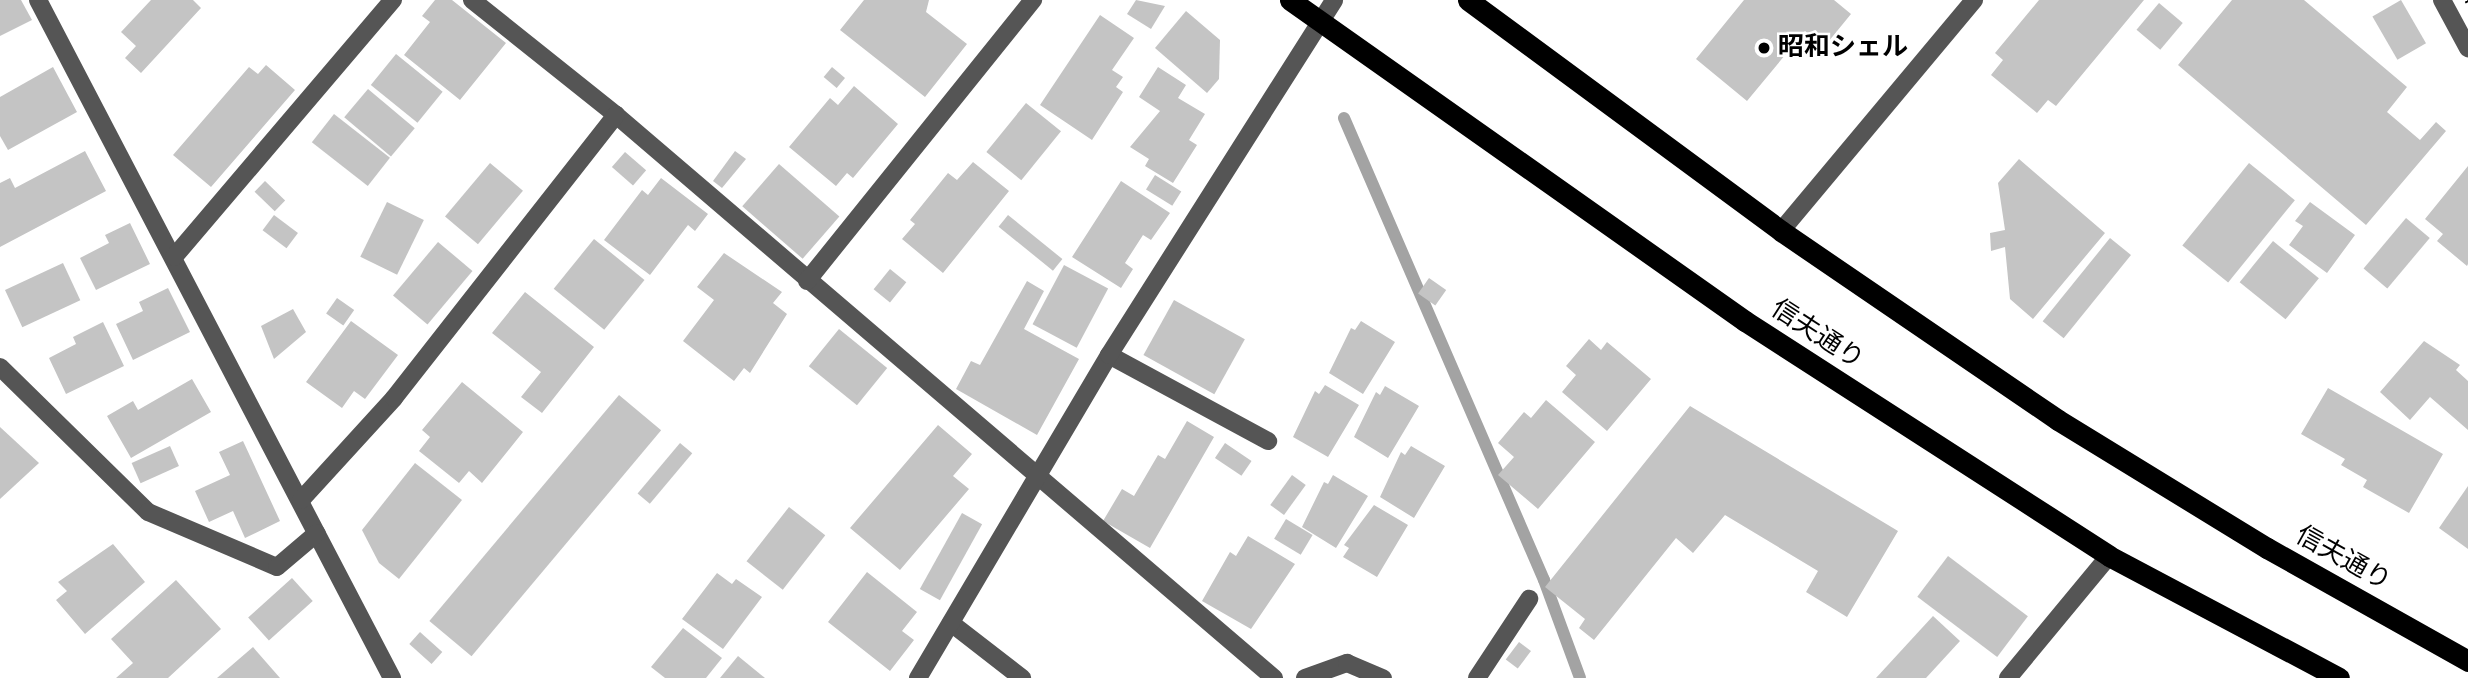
<!DOCTYPE html>
<meta charset="utf-8">
<style>
body{margin:0}
#map{position:relative;width:2468px;height:678px;overflow:hidden;background:#fff;font-family:Signika,"Noto Sans JP",sans-serif}
div>[style]{position:absolute}
[style*='--x']{left:calc(var(--x)*1px);top:calc(var(--y)*1px);width:calc(var(--w)*1px);rotate:calc(var(--a)*1deg)}
.stream>*{height:12px;margin:-6px;padding:0 6px;transform-origin:6px;border-radius:6px;background:#a3a3a3}
.building>*{inset:0;background:#c4c4c4;transform-origin:0 0}
.minor>*{height:18px;margin:-9px;padding:0 9px;transform-origin:9px;border-radius:9px;background:#555}
.highway>*{height:21px;margin:-10.5px;padding:0 10.5px;transform-origin:10.5px;border-radius:10.5px;background:#000}
.rail>*{height:5px;margin-top:-2.5px;transform-origin:0;background:repeating-linear-gradient(90deg,#000 0 10px,transparent 0 13.5px)}
.dots>*{width:19px;height:19px;translate:-50% -50%;box-sizing:border-box;border:4px solid #fff;border-radius:50%}
span{translate:-50% -50%;white-space:nowrap;text-align:center;line-height:1.15;-webkit-text-stroke:5px #fff;paint-order:stroke}
.poi-label{font-size:26px;color:#000;font-weight:700}
.left{translate:0 -50%;text-align:left}
.street-label{font-size:26px;color:#000}
</style>
<div id="map">
<div class="stream">
<div style="--x:1344;--y:118;--w:503;--a:66.59"></div>
<div style="--x:1544;--y:580;--w:104;--a:69.8"></div>
</div>
<div class="building">
<div style="clip-path:polygon(0 0,21px 0,32px 20px,0 36px)"></div>
<div style="clip-path:polygon(151px 0,193px 0,201px 8px,141px 73px,125px 58px,136px 46px,121px 32px)"></div>
<div style="clip-path:polygon(435px 0,452px 0,506px 43px,460px 100px,404px 55px,430px 22px,422px 16px)"></div>
<div style="clip-path:polygon(864px 0,929px 0,926px 12px,967px 44px,925px 97px,840px 30px)"></div>
<div style="clip-path:polygon(1136px 0,1165px 6px,1151px 29px,1127px 14px)"></div>
<div style="clip-path:polygon(1744px 0,1834px 0,1851px 14px,1824px 47px,1805px 31px,1747px 101px,1696px 59px)"></div>
<div style="clip-path:polygon(2039px 0,2144px 0,2056px 106px,2048px 100px,2037px 113px,1991px 75px,2003px 60px,1995px 53px)"></div>
<div style="clip-path:polygon(2232px 0,2304px 0,2407px 87px,2387px 112px,2420px 140px,2436px 122px,2446px 131px,2366px 225px,2178px 65px)"></div>
<div style="left:2401px;top:0;width:50px;height:33px;rotate:60deg"></div>
<div style="left:2159px;top:3px;width:31px;height:35px;rotate:40deg"></div>
<div style="clip-path:polygon(1186px 11px,1220px 40px,1219px 79px,1207px 93px,1155px 48px)"></div>
<div style="clip-path:polygon(1100px 15px,1134px 38px,1112px 70px,1123px 77px,1116px 87px,1123px 92px,1092px 140px,1040px 105px)"></div>
<div style="left:396px;top:54px;width:60px;height:40px;rotate:39deg"></div>
<div style="clip-path:polygon(266px 65px,295px 90px,211px 187px,173px 155px,249px 67px,258px 74px)"></div>
<div style="clip-path:polygon(53px 67px,77px 112px,8px 150px,0 136px,0 97px)"></div>
<div style="left:832px;top:67px;width:17px;height:13px;rotate:40deg"></div>
<div style="clip-path:polygon(1158px 67px,1186px 85px,1178px 98px,1205px 114px,1189px 140px,1197px 145px,1173px 183px,1145px 166px,1149px 159px,1130px 147px,1160px 111px,1139px 97px)"></div>
<div style="clip-path:polygon(854px 86px,898px 124px,853px 178px,847px 173px,836px 186px,789px 147px,830px 98px,838px 105px)"></div>
<div style="left:368px;top:89px;width:61px;height:37px;rotate:40deg"></div>
<div style="left:1026px;top:103px;width:45px;height:63px;rotate:39deg"></div>
<div style="left:334px;top:114px;width:71px;height:36px;rotate:38deg"></div>
<div style="clip-path:polygon(85px 151px,106px 191px,0 247px,0 183px,10px 178px,15px 188px)"></div>
<div style="clip-path:polygon(735px 151px,746px 159px,722px 188px,713px 181px)"></div>
<div style="left:625px;top:152px;width:28px;height:20px;rotate:41deg"></div>
<div style="clip-path:polygon(2019px 159px,2105px 233px,2033px 319px,2010px 299px,2005px 247px,1991px 251px,1990px 233px,2005px 230px,1998px 183px)"></div>
<div style="clip-path:polygon(973px 162px,1009px 191px,943px 273px,902px 239px,915px 224px,910px 220px,948px 173px,957px 180px)"></div>
<div style="left:490px;top:163px;width:43px;height:70px;rotate:40deg"></div>
<div style="left:2249px;top:163px;width:59px;height:106px;rotate:39deg"></div>
<div style="left:779px;top:164px;width:80px;height:56px;rotate:41deg"></div>
<div style="clip-path:polygon(2468px 166px,2468px 264px,2467px 266px,2437px 241px,2443px 234px,2425px 219px)"></div>
<div style="left:1155px;top:175px;width:31px;height:17px;rotate:32deg"></div>
<div style="clip-path:polygon(661px 178px,708px 214px,695px 231px,688px 225px,650px 275px,604px 240px,642px 190px,648px 195px)"></div>
<div style="left:265px;top:181px;width:28px;height:15px;rotate:44deg"></div>
<div style="clip-path:polygon(1121px 181px,1170px 213px,1151px 240px,1143px 235px,1125px 263px,1133px 269px,1121px 288px,1072px 257px)"></div>
<div style="left:387px;top:202px;width:41px;height:61px;rotate:26deg"></div>
<div style="clip-path:polygon(2310px 202px,2355px 235px,2327px 273px,2289px 245px,2303px 226px,2295px 221px)"></div>
<div style="left:274px;top:215px;width:30px;height:19px;rotate:37deg"></div>
<div style="left:1008px;top:215px;width:70px;height:15px;rotate:39deg"></div>
<div style="left:2406px;top:218px;width:31px;height:66px;rotate:40deg"></div>
<div style="clip-path:polygon(130px 223px,150px 264px,96px 290px,80px 258px,109px 243px,105px 235px)"></div>
<div style="left:2110px;top:238px;width:27px;height:107px;rotate:39deg"></div>
<div style="left:594px;top:239px;width:65px;height:64px;rotate:39deg"></div>
<div style="left:2273px;top:241px;width:59px;height:53px;rotate:39deg"></div>
<div style="left:438px;top:242px;width:45px;height:70px;rotate:40deg"></div>
<div style="clip-path:polygon(724px 253px,782px 292px,773px 303px,787px 314px,750px 373px,744px 368px,734px 381px,683px 341px,714px 300px,697px 287px)"></div>
<div style="left:63px;top:263px;width:41px;height:64px;rotate:65deg"></div>
<div style="left:1064px;top:265px;width:50px;height:67px;rotate:28deg"></div>
<div style="left:890px;top:269px;width:21px;height:26px;rotate:39deg"></div>
<div style="left:1429px;top:278px;width:21px;height:19px;rotate:35deg"></div>
<div style="clip-path:polygon(1027px 281px,1044px 291px,1024px 329px,1079px 359px,1037px 435px,956px 389px,971px 361px,980px 365px)"></div>
<div style="clip-path:polygon(168px 288px,190px 332px,133px 360px,116px 324px,143px 311px,139px 302px)"></div>
<div style="clip-path:polygon(525px 292px,594px 347px,542px 413px,521px 397px,541px 372px,492px 333px)"></div>
<div style="left:337px;top:298px;width:21px;height:19px;rotate:35deg"></div>
<div style="left:1174px;top:300px;width:81px;height:63px;rotate:29deg"></div>
<div style="clip-path:polygon(293px 309px,306px 332px,274px 359px,261px 326px)"></div>
<div style="clip-path:polygon(351px 321px,398px 355px,365px 399px,354px 391px,342px 408px,306px 382px)"></div>
<div style="clip-path:polygon(1361px 321px,1395px 342px,1363px 394px,1329px 373px,1351px 328px,1355px 330px)"></div>
<div style="clip-path:polygon(103px 322px,124px 366px,66px 394px,49px 358px,76px 344px,73px 337px)"></div>
<div style="left:839px;top:329px;width:62px;height:48px;rotate:39deg"></div>
<div style="clip-path:polygon(1589px 339px,1601px 350px,1607px 342px,1651px 379px,1607px 431px,1562px 392px,1576px 375px,1566px 366px)"></div>
<div style="clip-path:polygon(2424px 341px,2460px 365px,2456px 370px,2468px 381px,2468px 430px,2430px 397px,2410px 420px,2380px 392px)"></div>
<div style="clip-path:polygon(192px 379px,211px 412px,131px 458px,107px 416px,133px 401px,138px 410px)"></div>
<div style="clip-path:polygon(462px 382px,523px 432px,482px 483px,469px 471px,459px 483px,419px 451px,430px 437px,422px 430px)"></div>
<div style="clip-path:polygon(1325px 385px,1359px 405px,1328px 457px,1293px 437px,1315px 391px,1319px 394px)"></div>
<div style="clip-path:polygon(1385px 386px,1419px 406px,1388px 458px,1354px 437px,1376px 392px,1380px 395px)"></div>
<div style="clip-path:polygon(2328px 388px,2443px 454px,2409px 513px,2363px 487px,2367px 480px,2341px 465px,2345px 459px,2301px 434px)"></div>
<div style="left:619px;top:395px;width:55px;height:295px;rotate:40deg"></div>
<div style="clip-path:polygon(1546px 400px,1595px 442px,1538px 509px,1498px 475px,1514px 457px,1498px 443px,1524px 412px,1531px 418px)"></div>
<div style="clip-path:polygon(1690px 406px,1898px 531px,1847px 617px,1806px 592px,1818px 571px,1725px 515px,1693px 553px,1676px 538px,1594px 640px,1579px 628px,1585px 619px,1545px 587px)"></div>
<div style="clip-path:polygon(1187px 421px,1214px 437px,1150px 548px,1103px 521px,1122px 489px,1134px 496px,1158px 455px,1165px 459px)"></div>
<div style="clip-path:polygon(938px 425px,972px 454px,953px 476px,969px 489px,900px 570px,850px 528px)"></div>
<div style="clip-path:polygon(0 427px,39px 463px,0 499px)"></div>
<div style="clip-path:polygon(243px 441px,280px 521px,245px 538px,233px 511px,209px 522px,195px 491px,230px 475px,219px 452px)"></div>
<div style="left:680px;top:443px;width:16px;height:66px;rotate:40deg"></div>
<div style="left:1225px;top:443px;width:32px;height:18px;rotate:34deg"></div>
<div style="left:170px;top:446px;width:22px;height:42px;rotate:66deg"></div>
<div style="clip-path:polygon(1411px 446px,1445px 466px,1414px 518px,1380px 497px,1401px 452px,1405px 455px)"></div>
<div style="clip-path:polygon(415px 463px,462px 500px,399px 579px,379px 563px,362px 530px)"></div>
<div style="left:1292px;top:475px;width:17px;height:37px;rotate:36deg"></div>
<div style="clip-path:polygon(1333px 475px,1368px 496px,1336px 548px,1302px 527px,1324px 482px,1328px 484px)"></div>
<div style="clip-path:polygon(2468px 486px,2468px 549px,2439px 528px)"></div>
<div style="clip-path:polygon(1374px 505px,1408px 525px,1377px 577px,1343px 557px,1349px 548px,1344px 545px)"></div>
<div style="left:789px;top:507px;width:46px;height:69px;rotate:38deg"></div>
<div style="left:962px;top:513px;width:23px;height:87px;rotate:29deg"></div>
<div style="left:1286px;top:519px;width:31px;height:23px;rotate:31deg"></div>
<div style="clip-path:polygon(1248px 536px,1295px 564px,1251px 629px,1202px 601px,1230px 552px,1236px 556px)"></div>
<div style="clip-path:polygon(113px 544px,145px 582px,85px 634px,56px 600px,67px 591px,58px 582px)"></div>
<div style="left:1948px;top:556px;width:100px;height:51px;rotate:37deg"></div>
<div style="clip-path:polygon(867px 572px,917px 612px,902px 631px,914px 640px,890px 671px,828px 622px)"></div>
<div style="clip-path:polygon(717px 573px,732px 584px,736px 579px,762px 597px,723px 649px,682px 619px)"></div>
<div style="left:292px;top:578px;width:31px;height:59px;rotate:48deg"></div>
<div style="clip-path:polygon(176px 580px,221px 629px,168px 678px,116px 678px,133px 663px,111px 639px)"></div>
<div style="clip-path:polygon(1933px 616px,1960px 641px,1926px 678px,1876px 678px)"></div>
<div style="clip-path:polygon(683px 628px,722px 658px,706px 678px,665px 678px,651px 667px)"></div>
<div style="left:420px;top:632px;width:30px;height:16px;rotate:42deg"></div>
<div style="left:1519px;top:642px;width:15px;height:22px;rotate:37deg"></div>
<div style="clip-path:polygon(253px 647px,280px 678px,217px 678px)"></div>
<div style="clip-path:polygon(738px 656px,765px 678px,720px 678px)"></div>
</div>
<div class="minor">
<div style="--x:38;--y:0;--w:765;--a:62.43"></div>
<div style="--x:472;--y:0;--w:184;--a:38.6"></div>
<div style="--x:616;--y:115;--w:866;--a:40.55"></div>
<div style="--x:2442;--y:0;--w:55;--a:61.6"></div>
<div style="--x:1781;--y:231;--w:301;--a:-50.1"></div>
<div style="--x:174;--y:257;--w:338;--a:-49.6"></div>
<div style="--x:807;--y:281;--w:361;--a:-51.2"></div>
<div style="--x:1109;--y:355;--w:181;--a:28.4"></div>
<div style="--x:0;--y:367;--w:207;--a:44.4"></div>
<div style="--x:148;--y:512;--w:140;--a:23.1"></div>
<div style="--x:277;--y:567;--w:52;--a:-40.4"></div>
<div style="--x:301;--y:500;--w:138;--a:-47.6"></div>
<div style="--x:394;--y:398;--w:360;--a:-51.9"></div>
<div style="--x:951;--y:623;--w:90;--a:37.8"></div>
<div style="--x:918;--y:678;--w:375;--a:-59.4"></div>
<div style="--x:1109;--y:355;--w:420;--a:-57.6"></div>
<div style="--x:1305;--y:678;--w:45;--a:-19.7"></div>
<div style="--x:1347;--y:663;--w:39;--a:23"></div>
<div style="--x:1477;--y:678;--w:95;--a:-56.6"></div>
<div style="--x:2008;--y:678;--w:158;--a:-50.4"></div>
</div>
<div class="highway">
<div style="--x:1290;--y:0;--w:557;--a:35.2"></div>
<div style="--x:1745;--y:321;--w:433;--a:32.8"></div>
<div style="--x:2109;--y:556;--w:260;--a:27.9"></div>
<div style="--x:1468;--y:0;--w:389;--a:36.4"></div>
<div style="--x:1781;--y:231;--w:335;--a:34.3"></div>
<div style="--x:2058;--y:420;--w:245;--a:31.5"></div>
<div style="--x:2267;--y:548;--w:231;--a:29.3"></div>
</div>
<div class="rail">
<div style="--x:2467;--y:0;--w:2;--a:63"></div>
</div>
<div class="dots">
<div style="left:1764px;top:48px;background:#000"></div>
</div>
<div class="poi-label">
<span class="left" style="left:1778px;top:48px">昭和シェル</span>
</div>
<div class="street-label">
<span style="left:1817px;top:335px;rotate:33deg">信夫通り</span>
<span style="left:2343px;top:559px;rotate:29deg">信夫通り</span>
</div>
</div>
